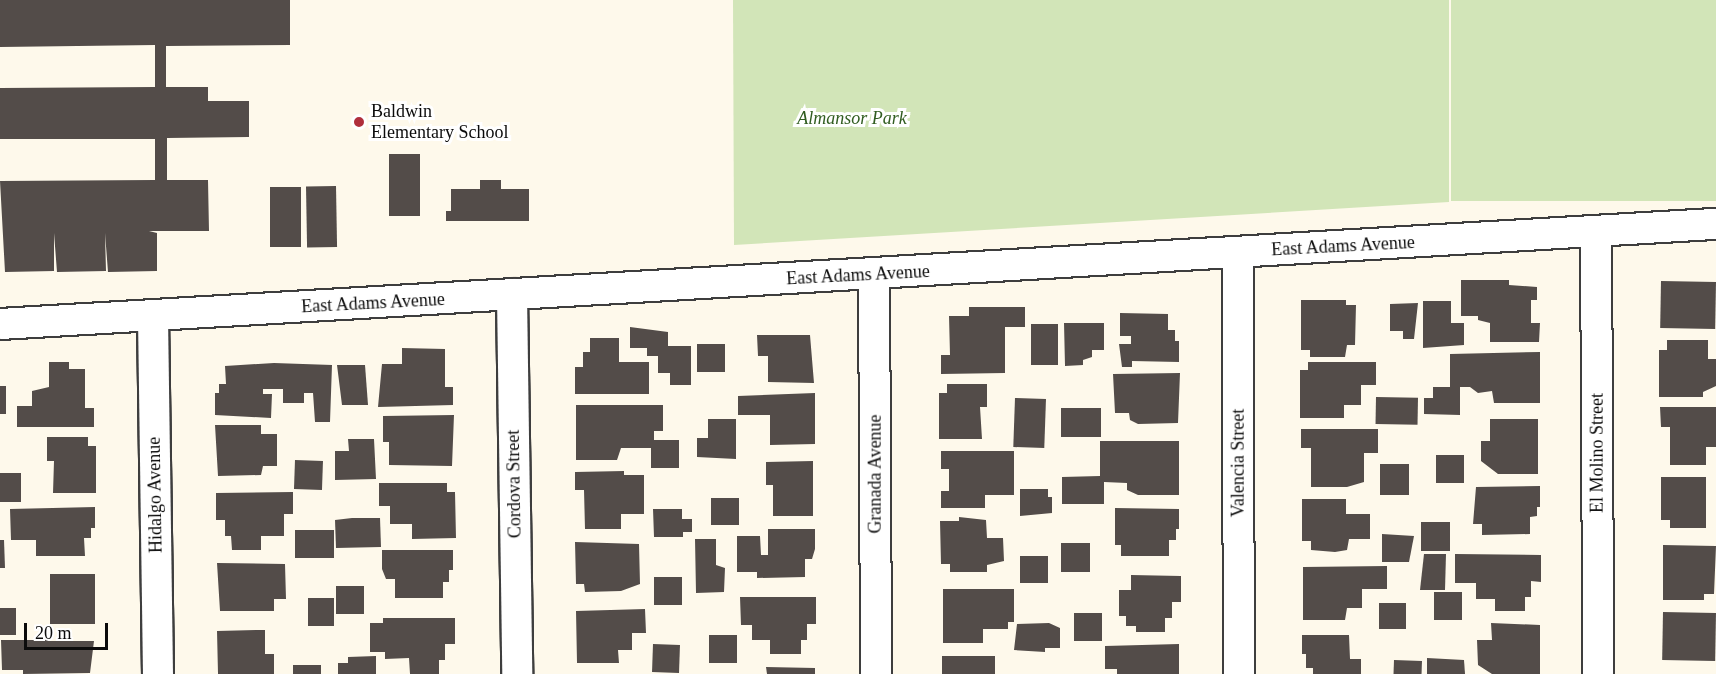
<!DOCTYPE html>
<style>
body{margin:0}
#map{position:relative;width:1716px;height:674px;overflow:hidden;background:#fef9eb;font-family:Georgia,serif}
div>[style]{position:absolute}
[style*='--x']{left:calc(var(--x)*1px);top:calc(var(--y)*1px);width:calc(var(--w)*1px);rotate:calc(var(--a)*1deg)}
.green>*{inset:0;background:#d2e5b8;transform-origin:0 0}
.building>*{inset:0;background:#534c49;transform-origin:0 0}
.roads{filter:drop-shadow(2px 0 #3e3e3e) drop-shadow(-2px 0 #3e3e3e) drop-shadow(0 2px #3e3e3e) drop-shadow(0 -2px #3e3e3e)}
.street>*{height:30px;margin:-15px;padding:0 15px;transform-origin:15px;border-radius:15px;background:#fff}
.dots>*{width:16px;height:16px;translate:-50% -50%;box-sizing:border-box;border:3px solid #fff;border-radius:50%}
span{translate:-50% -50%;white-space:nowrap;text-align:center;line-height:1.15;-webkit-text-stroke:6px #fff;paint-order:stroke}
.poi-label{font-size:18px;color:#0b0b0b}
.left{translate:0 -50%;text-align:left}
.park-label{font-size:18px;color:#315d21;font-style:italic}
.street-label{font-size:18px;color:#0b0b0b}
.scale{position:absolute;left:24px;top:623px;width:84px;height:27px;box-sizing:border-box;border:3px solid #0b0b0b;border-top:0;padding-left:8px;font-size:18px;line-height:21px;white-space:nowrap;color:#0b0b0b;-webkit-text-stroke:4px #fff;paint-order:stroke}
</style>
<div id="map">
<div class="green">
<div style="clip-path:polygon(733px 0,1449px 0,1449px 202px,734px 245px)"></div>
<div style="left:1451px;top:0;width:265px;height:201px"></div>
</div>
<div class="building">
<div style="clip-path:polygon(0 0,290px 0,290px 45px,166px 46px,166px 87px,208px 87px,208px 101px,249px 101px,249px 137px,167px 138px,167px 180px,208px 180px,209px 231px,149px 231px,157px 233px,157px 271px,108px 272px,105px 233px,106px 271px,57px 272px,54px 233px,54px 271px,5px 272px,0 181px,155px 180px,155px 139px,0 139px,0 88px,155px 87px,155px 45px,0 47px)"></div>
<div style="left:389px;top:154px;width:31px;height:62px"></div>
<div style="clip-path:polygon(480px 180px,501px 180px,501px 189px,529px 189px,529px 221px,446px 221px,446px 211px,451px 211px,451px 189px,480px 189px)"></div>
<div style="left:336px;top:186px;width:61px;height:30px;rotate:89deg"></div>
<div style="left:270px;top:187px;width:31px;height:60px"></div>
<div style="clip-path:polygon(1461px 280px,1509px 280px,1509px 285px,1537px 287px,1537px 300px,1531px 300px,1531px 323px,1540px 323px,1539px 342px,1490px 342px,1490px 323px,1478px 320px,1478px 316px,1461px 316px)"></div>
<div style="left:1661px;top:281px;width:55px;height:47px;rotate:1deg"></div>
<div style="clip-path:polygon(1301px 300px,1346px 300px,1346px 305px,1356px 305px,1355px 345px,1347px 345px,1345px 357px,1310px 357px,1310px 350px,1301px 350px)"></div>
<div style="clip-path:polygon(1423px 301px,1451px 301px,1451px 323px,1464px 323px,1464px 345px,1423px 348px)"></div>
<div style="clip-path:polygon(1418px 303px,1414px 339px,1403px 339px,1403px 331px,1390px 331px,1390px 304px)"></div>
<div style="clip-path:polygon(969px 307px,1025px 307px,1025px 327px,1005px 327px,1005px 373px,941px 374px,941px 355px,950px 355px,949px 316px,969px 316px)"></div>
<div style="clip-path:polygon(1120px 313px,1168px 314px,1168px 330px,1175px 330px,1175px 341px,1179px 341px,1179px 362px,1132px 361px,1132px 367px,1122px 367px,1119px 344px,1131px 344px,1131px 336px,1120px 336px)"></div>
<div style="clip-path:polygon(1064px 323px,1104px 323px,1104px 350px,1092px 350px,1092px 357px,1083px 360px,1083px 365px,1065px 366px)"></div>
<div style="left:1031px;top:324px;width:27px;height:41px"></div>
<div style="clip-path:polygon(630px 327px,668px 332px,668px 346px,691px 346px,691px 385px,670px 385px,670px 373px,658px 373px,658px 356px,647px 356px,647px 348px,630px 348px)"></div>
<div style="clip-path:polygon(757px 335px,810px 335px,814px 383px,768px 382px,768px 356px,758px 356px)"></div>
<div style="clip-path:polygon(590px 338px,619px 338px,619px 362px,649px 362px,649px 394px,575px 394px,575px 367px,583px 367px,583px 352px,590px 352px)"></div>
<div style="clip-path:polygon(1667px 340px,1708px 340px,1708px 359px,1716px 359px,1716px 386px,1703px 392px,1703px 397px,1659px 397px,1659px 350px,1667px 350px)"></div>
<div style="left:697px;top:344px;width:28px;height:28px"></div>
<div style="clip-path:polygon(402px 348px,445px 349px,445px 387px,453px 387px,453px 405px,378px 407px,382px 364px,402px 364px)"></div>
<div style="clip-path:polygon(1540px 352px,1540px 403px,1494px 403px,1492px 391px,1478px 393px,1470px 387px,1460px 387px,1460px 415px,1424px 414px,1424px 398px,1433px 398px,1433px 387px,1450px 387px,1450px 354px)"></div>
<div style="clip-path:polygon(49px 362px,69px 362px,69px 369px,85px 369px,85px 408px,94px 408px,94px 427px,17px 427px,17px 406px,32px 406px,32px 391px,49px 387px)"></div>
<div style="clip-path:polygon(1308px 362px,1376px 362px,1376px 385px,1361px 385px,1361px 405px,1344px 405px,1344px 418px,1300px 418px,1300px 370px,1308px 370px)"></div>
<div style="clip-path:polygon(274px 363px,332px 365px,330px 422px,315px 422px,313px 393px,304px 393px,304px 403px,283px 403px,283px 389px,263px 389px,263px 394px,272px 394px,271px 418px,215px 415px,215px 393px,219px 393px,219px 384px,226px 384px,225px 366px)"></div>
<div style="clip-path:polygon(337px 365px,365px 365px,368px 405px,342px 405px)"></div>
<div style="clip-path:polygon(1180px 373px,1178px 423px,1138px 424px,1130px 420px,1129px 413px,1115px 413px,1113px 374px)"></div>
<div style="clip-path:polygon(947px 384px,987px 384px,987px 407px,980px 407px,982px 439px,939px 439px,939px 393px,947px 393px)"></div>
<div style="left:0;top:386px;width:6px;height:28px"></div>
<div style="clip-path:polygon(815px 393px,815px 444px,770px 445px,770px 415px,738px 415px,738px 396px)"></div>
<div style="left:1376px;top:397px;width:42px;height:27px;rotate:1deg"></div>
<div style="left:1015px;top:398px;width:31px;height:49px;rotate:2deg"></div>
<div style="clip-path:polygon(576px 405px,663px 405px,663px 431px,654px 431px,654px 440px,679px 440px,679px 468px,651px 468px,651px 448px,621px 448px,617px 460px,576px 460px)"></div>
<div style="clip-path:polygon(1660px 407px,1716px 407px,1716px 447px,1706px 447px,1706px 465px,1670px 465px,1670px 427px,1661px 427px)"></div>
<div style="left:1061px;top:408px;width:40px;height:29px"></div>
<div style="clip-path:polygon(454px 415px,452px 466px,389px 465px,389px 442px,383px 442px,383px 416px)"></div>
<div style="clip-path:polygon(708px 419px,736px 419px,736px 459px,697px 457px,697px 438px,708px 438px)"></div>
<div style="clip-path:polygon(1490px 419px,1538px 419px,1538px 474px,1498px 474px,1481px 461px,1481px 441px,1490px 441px)"></div>
<div style="clip-path:polygon(215px 425px,261px 425px,261px 434px,277px 434px,277px 466px,263px 466px,261px 475px,218px 476px)"></div>
<div style="clip-path:polygon(1301px 429px,1378px 429px,1378px 453px,1364px 453px,1364px 482px,1347px 487px,1311px 487px,1311px 448px,1301px 448px)"></div>
<div style="clip-path:polygon(47px 437px,88px 437px,88px 446px,96px 446px,96px 493px,53px 493px,54px 461px,47px 461px)"></div>
<div style="clip-path:polygon(348px 439px,374px 439px,376px 479px,335px 480px,335px 451px,349px 451px)"></div>
<div style="clip-path:polygon(1100px 441px,1179px 441px,1179px 495px,1138px 495px,1127px 490px,1127px 483px,1104px 482px,1104px 504px,1062px 504px,1062px 477px,1100px 476px)"></div>
<div style="clip-path:polygon(941px 451px,1014px 451px,1014px 495px,985px 495px,985px 508px,941px 508px,941px 491px,949px 491px,949px 469px,941px 469px)"></div>
<div style="left:1436px;top:455px;width:28px;height:28px"></div>
<div style="left:295px;top:460px;width:28px;height:29px;rotate:2deg"></div>
<div style="clip-path:polygon(813px 461px,813px 516px,773px 516px,773px 485px,766px 485px,766px 462px)"></div>
<div style="left:1380px;top:464px;width:29px;height:31px"></div>
<div style="clip-path:polygon(624px 471px,624px 475px,644px 475px,644px 514px,621px 514px,621px 529px,585px 529px,584px 490px,575px 490px,575px 472px)"></div>
<div style="left:0;top:473px;width:21px;height:29px"></div>
<div style="clip-path:polygon(1661px 477px,1706px 477px,1706px 528px,1670px 528px,1670px 520px,1661px 520px)"></div>
<div style="clip-path:polygon(379px 483px,447px 483px,447px 492px,455px 492px,456px 538px,412px 539px,412px 524px,390px 524px,390px 506px,379px 506px)"></div>
<div style="clip-path:polygon(1540px 486px,1540px 507px,1537px 507px,1537px 516px,1530px 517px,1530px 534px,1482px 535px,1482px 524px,1473px 524px,1476px 487px)"></div>
<div style="clip-path:polygon(1020px 489px,1048px 489px,1048px 497px,1052px 497px,1052px 513px,1020px 516px)"></div>
<div style="clip-path:polygon(293px 492px,293px 514px,284px 514px,284px 536px,261px 536px,261px 550px,232px 550px,231px 536px,225px 536px,225px 520px,216px 520px,216px 493px)"></div>
<div style="left:711px;top:498px;width:28px;height:27px"></div>
<div style="clip-path:polygon(1302px 499px,1346px 499px,1346px 514px,1370px 514px,1370px 539px,1349px 539px,1347px 550px,1335px 552px,1311px 550px,1311px 541px,1302px 541px)"></div>
<div style="clip-path:polygon(95px 507px,95px 528px,91px 528px,91px 538px,84px 538px,85px 556px,36px 556px,36px 540px,11px 540px,10px 509px)"></div>
<div style="clip-path:polygon(1115px 508px,1179px 509px,1179px 529px,1176px 529px,1176px 540px,1169px 540px,1169px 556px,1121px 556px,1121px 545px,1115px 545px)"></div>
<div style="clip-path:polygon(653px 509px,682px 509px,682px 519px,692px 519px,692px 532px,683px 532px,683px 537px,654px 537px)"></div>
<div style="clip-path:polygon(959px 517px,986px 520px,987px 538px,1003px 538px,1004px 561px,987px 565px,987px 572px,950px 572px,950px 564px,941px 564px,940px 521px,959px 521px)"></div>
<div style="clip-path:polygon(352px 518px,380px 518px,381px 547px,336px 548px,335px 520px)"></div>
<div style="left:1421px;top:522px;width:29px;height:29px"></div>
<div style="clip-path:polygon(768px 529px,815px 529px,815px 549px,812px 559px,805px 559px,805px 577px,757px 578px,757px 572px,737px 572px,737px 536px,760px 536px,761px 555px,768px 555px)"></div>
<div style="left:334px;top:530px;width:28px;height:39px;rotate:90deg"></div>
<div style="clip-path:polygon(1382px 534px,1414px 536px,1409px 562px,1382px 562px)"></div>
<div style="clip-path:polygon(695px 539px,716px 539px,716px 565px,725px 568px,724px 592px,696px 593px)"></div>
<div style="clip-path:polygon(0 540px,4px 540px,5px 568px,0 568px)"></div>
<div style="clip-path:polygon(575px 542px,639px 544px,640px 584px,621px 591px,585px 592px,584px 584px,576px 584px)"></div>
<div style="left:1090px;top:543px;width:29px;height:29px;rotate:90deg"></div>
<div style="clip-path:polygon(1663px 545px,1716px 546px,1714px 594px,1704px 594px,1704px 600px,1663px 600px)"></div>
<div style="clip-path:polygon(382px 550px,453px 550px,453px 570px,449px 570px,449px 582px,443px 582px,443px 598px,395px 598px,395px 579px,386px 579px,382px 569px)"></div>
<div style="clip-path:polygon(1424px 554px,1446px 554px,1445px 590px,1420px 590px)"></div>
<div style="clip-path:polygon(1455px 554px,1541px 555px,1541px 582px,1531px 581px,1531px 597px,1525px 597px,1525px 611px,1495px 611px,1495px 599px,1476px 599px,1476px 583px,1455px 583px)"></div>
<div style="left:1020px;top:556px;width:28px;height:27px"></div>
<div style="clip-path:polygon(217px 563px,285px 564px,286px 599px,274px 599px,274px 611px,220px 611px)"></div>
<div style="clip-path:polygon(1387px 566px,1387px 589px,1362px 589px,1362px 608px,1347px 608px,1345px 620px,1303px 620px,1303px 567px)"></div>
<div style="left:50px;top:574px;width:45px;height:50px"></div>
<div style="clip-path:polygon(1131px 575px,1181px 576px,1181px 602px,1172px 602px,1172px 618px,1165px 618px,1165px 632px,1136px 632px,1136px 626px,1126px 626px,1126px 616px,1119px 616px,1119px 590px,1131px 590px)"></div>
<div style="left:654px;top:577px;width:28px;height:28px"></div>
<div style="left:336px;top:586px;width:28px;height:28px"></div>
<div style="clip-path:polygon(943px 589px,1014px 589px,1014px 622px,1008px 622px,1008px 629px,983px 629px,983px 643px,943px 643px)"></div>
<div style="left:1434px;top:592px;width:28px;height:28px"></div>
<div style="clip-path:polygon(740px 597px,816px 597px,816px 624px,807px 624px,807px 640px,801px 640px,801px 654px,770px 654px,770px 640px,752px 640px,752px 625px,741px 625px)"></div>
<div style="left:308px;top:598px;width:26px;height:28px"></div>
<div style="left:1379px;top:603px;width:27px;height:26px"></div>
<div style="left:0;top:608px;width:16px;height:27px"></div>
<div style="clip-path:polygon(645px 609px,646px 633px,632px 633px,632px 650px,618px 650px,619px 663px,577px 663px,576px 611px)"></div>
<div style="left:1663px;top:612px;width:53px;height:48px;rotate:1deg"></div>
<div style="left:1074px;top:613px;width:28px;height:28px"></div>
<div style="clip-path:polygon(383px 618px,455px 618px,455px 644px,445px 644px,445px 660px,439px 660px,439px 674px,410px 674px,409px 658px,385px 659px,385px 652px,370px 652px,370px 623px,383px 623px)"></div>
<div style="clip-path:polygon(1049px 623px,1060px 628px,1060px 648px,1045px 648px,1045px 652px,1014px 650px,1017px 624px)"></div>
<div style="clip-path:polygon(1491px 623px,1540px 625px,1540px 674px,1492px 674px,1478px 665px,1477px 640px,1492px 640px)"></div>
<div style="clip-path:polygon(256px 630px,265px 630px,265px 654px,274px 654px,274px 674px,218px 674px,217px 631px)"></div>
<div style="clip-path:polygon(43px 635px,53px 635px,48px 641px,94px 641px,90px 673px,23px 674px,23px 670px,2px 670px,1px 640px,43px 640px)"></div>
<div style="left:709px;top:635px;width:28px;height:28px"></div>
<div style="clip-path:polygon(1302px 635px,1349px 635px,1350px 659px,1361px 659px,1361px 674px,1313px 674px,1313px 668px,1306px 668px,1306px 654px,1302px 654px)"></div>
<div style="left:653px;top:644px;width:27px;height:28px;rotate:2deg"></div>
<div style="clip-path:polygon(1179px 644px,1179px 674px,1117px 674px,1117px 669px,1105px 669px,1105px 646px)"></div>
<div style="clip-path:polygon(376px 656px,376px 674px,338px 674px,338px 663px,348px 663px,348px 657px)"></div>
<div style="left:942px;top:656px;width:53px;height:18px"></div>
<div style="clip-path:polygon(1427px 658px,1464px 660px,1465px 674px,1427px 674px)"></div>
<div style="left:1394px;top:660px;width:28px;height:14px;rotate:2deg"></div>
<div style="left:293px;top:665px;width:28px;height:9px"></div>
<div style="clip-path:polygon(766px 667px,815px 668px,815px 674px,767px 674px)"></div>
</div>
<div class="roads">
<div class="street">
<div style="--x:1596;--y:231;--w:443;--a:89.7"></div>
<div style="--x:1238;--y:252;--w:422;--a:89.9"></div>
<div style="--x:874;--y:273;--w:401;--a:89.7"></div>
<div style="--x:512;--y:294;--w:380;--a:89.2"></div>
<div style="--x:153;--y:316;--w:358;--a:89.2"></div>
<div style="--x:0;--y:324;--w:1719;--a:-3.34"></div>
</div>
</div>
<div class="dots">
<div style="left:359px;top:122px;background:#b02f3c"></div>
</div>
<div class="poi-label">
<span class="left" style="left:371px;top:122px">Baldwin<br>Elementary School</span>
</div>
<div class="park-label">
<span style="left:852px;top:118px">Almansor Park</span>
</div>
<div class="street-label">
<span style="left:1343px;top:246px;rotate:-3deg">East Adams Avenue</span>
<span style="left:858px;top:275px;rotate:-3deg">East Adams Avenue</span>
<span style="left:373px;top:303px;rotate:-3deg">East Adams Avenue</span>
<span style="left:1597px;top:453px;rotate:-90deg">El Molino Street</span>
<span style="left:1238px;top:463px;rotate:-90deg">Valencia Street</span>
<span style="left:875px;top:474px;rotate:-90deg">Granada Avenue</span>
<span style="left:514px;top:484px;rotate:-91deg">Cordova Street</span>
<span style="left:155px;top:495px;rotate:-91deg">Hidalgo Avenue</span>
</div>
<div class="scale">20 m</div>
</div>
